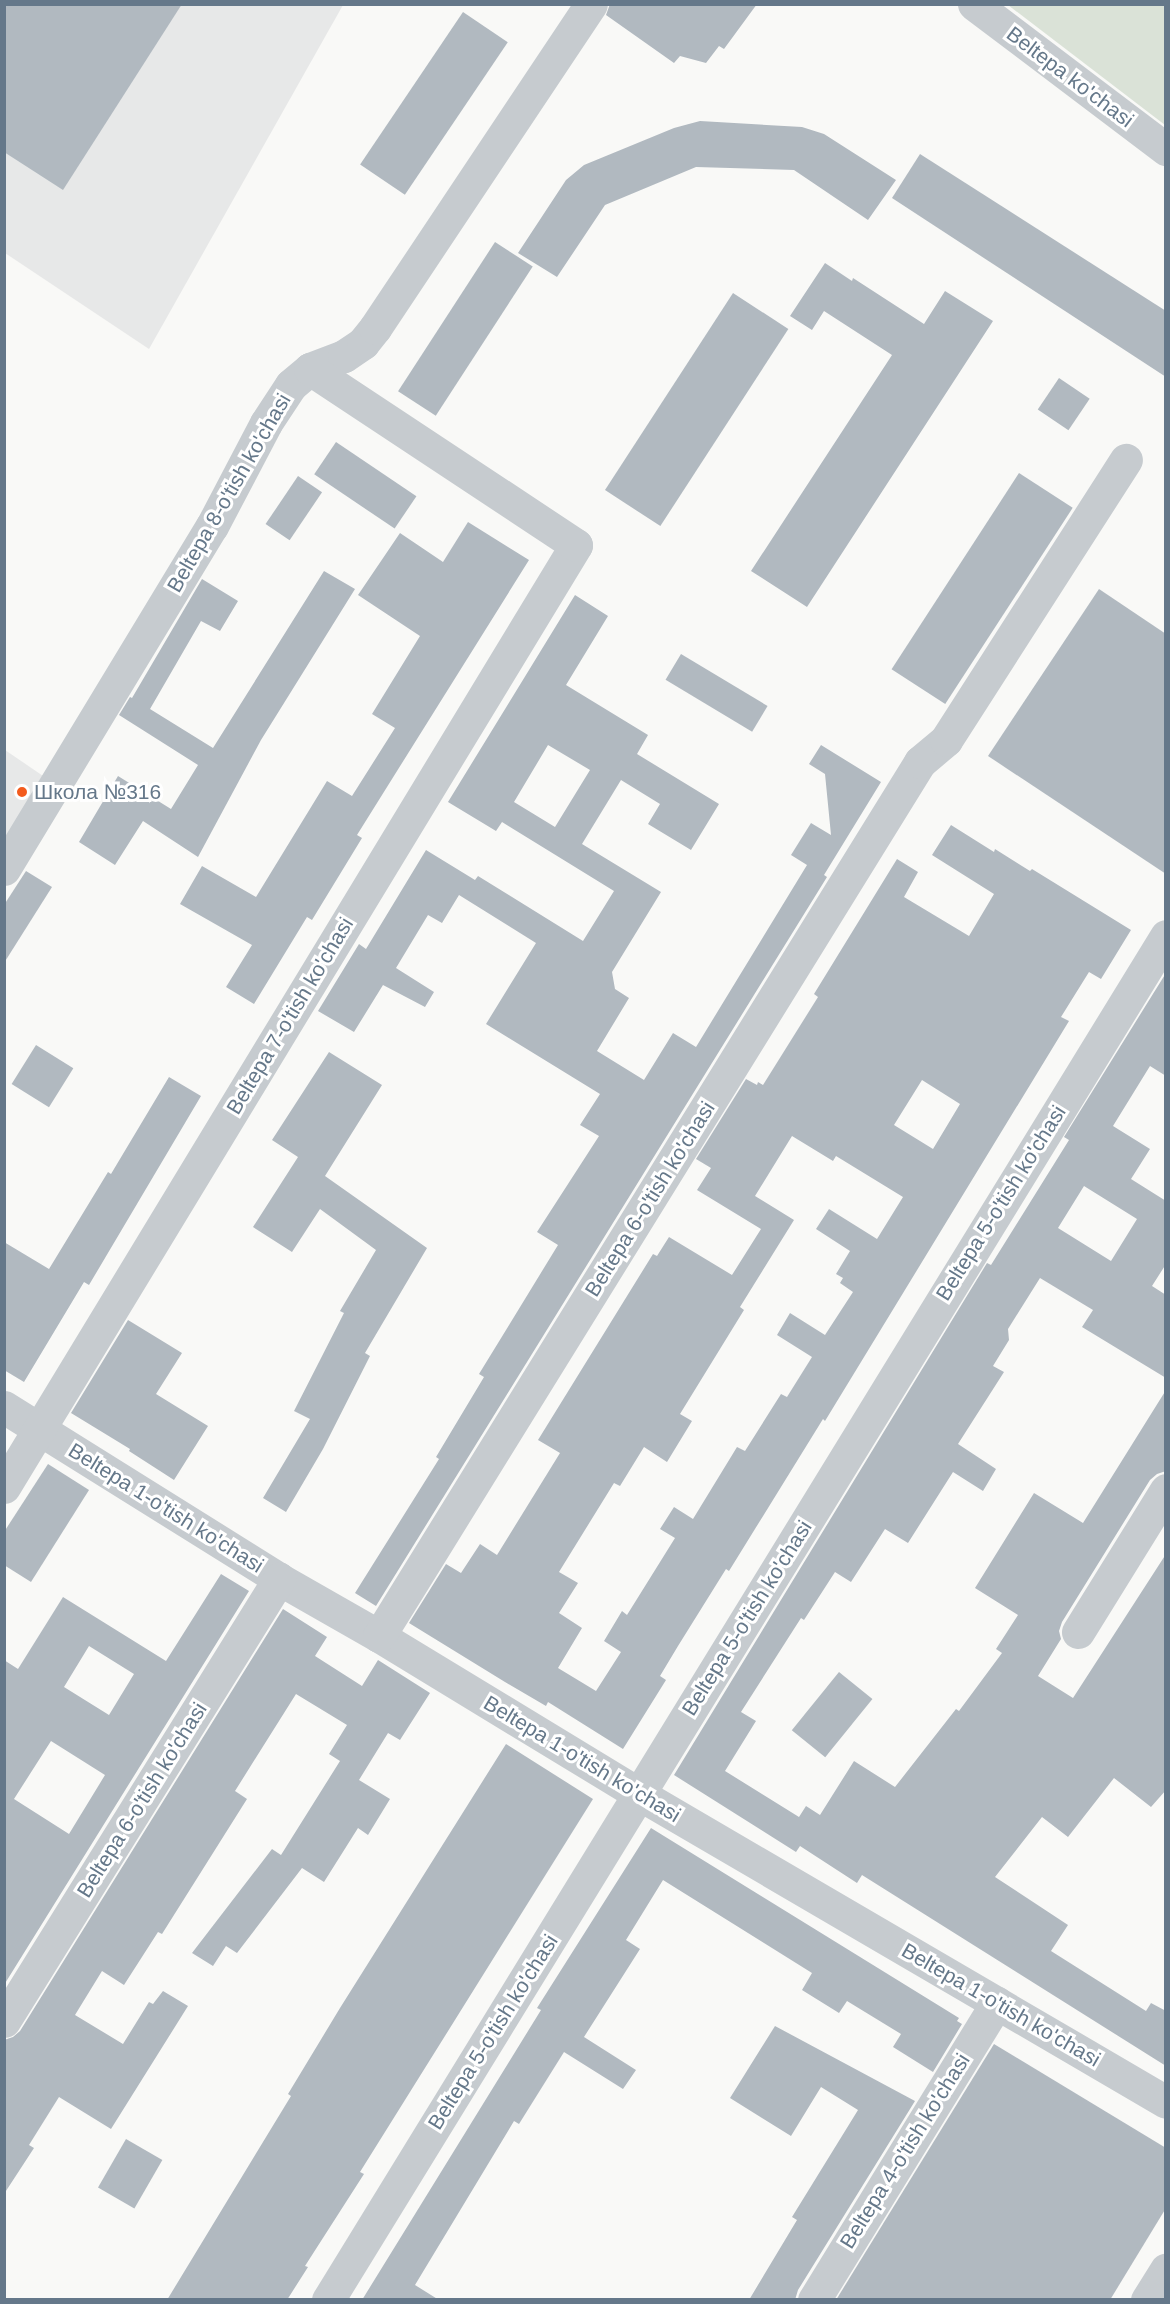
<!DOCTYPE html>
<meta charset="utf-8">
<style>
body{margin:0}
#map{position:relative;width:1170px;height:2304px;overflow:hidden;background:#f9f9f7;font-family:Arial,sans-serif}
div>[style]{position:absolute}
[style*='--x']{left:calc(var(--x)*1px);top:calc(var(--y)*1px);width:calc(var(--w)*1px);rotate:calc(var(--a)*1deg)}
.built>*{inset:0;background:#e7e8e8}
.green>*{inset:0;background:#dae2d7}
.building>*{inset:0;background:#b1b9c0;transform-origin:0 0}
.minor>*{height:33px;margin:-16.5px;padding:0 16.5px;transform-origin:16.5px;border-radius:16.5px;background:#c6cbcf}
.dots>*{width:16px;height:16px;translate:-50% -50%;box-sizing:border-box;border:3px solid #fff;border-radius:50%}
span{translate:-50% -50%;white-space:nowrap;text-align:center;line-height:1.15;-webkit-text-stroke:6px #fff;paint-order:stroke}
.street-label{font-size:21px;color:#65788a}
.poi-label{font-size:21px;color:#65788a}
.left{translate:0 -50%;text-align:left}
.frame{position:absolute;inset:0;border:6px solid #65788a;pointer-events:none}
</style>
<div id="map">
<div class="built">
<div style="clip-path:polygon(4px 5px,343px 5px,149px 349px,5px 253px)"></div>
<div style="clip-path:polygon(5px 750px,49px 780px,5px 848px)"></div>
</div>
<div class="green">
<div style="clip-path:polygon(1008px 5px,1164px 5px,1165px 125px)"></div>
</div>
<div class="building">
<div style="clip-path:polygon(4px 4px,182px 4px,63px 190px,4px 152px)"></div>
<div style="clip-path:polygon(610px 4px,757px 4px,724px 49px,719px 46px,706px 63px,680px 56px,674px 63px,606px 15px)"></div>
<div style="left:463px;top:12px;width:54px;height:184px;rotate:34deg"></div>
<div style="clip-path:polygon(700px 121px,802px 127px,824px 134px,896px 180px,868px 220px,794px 170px,696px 167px,605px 205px,557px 277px,518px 253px,566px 180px,584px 165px,674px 128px)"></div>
<div style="clip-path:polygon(920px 154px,1166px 311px,1166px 377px,892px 198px)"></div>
<div style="left:495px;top:242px;width:45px;height:178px;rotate:33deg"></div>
<div style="clip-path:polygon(825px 263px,852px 281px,853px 278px,924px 324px,945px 291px,993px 321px,807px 607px,751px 571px,892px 355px,824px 311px,812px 330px,790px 316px)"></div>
<div style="left:733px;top:293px;width:66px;height:235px;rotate:33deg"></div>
<div style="left:1059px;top:378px;width:37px;height:38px;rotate:34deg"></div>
<div style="left:336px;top:442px;width:97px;height:39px;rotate:34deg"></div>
<div style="left:1019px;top:473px;width:64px;height:234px;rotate:33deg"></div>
<div style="left:298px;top:476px;width:29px;height:58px;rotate:34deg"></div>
<div style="clip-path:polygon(468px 522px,529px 560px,357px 835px,362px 838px,312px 920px,307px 917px,254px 1004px,226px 987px,252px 945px,180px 904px,202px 866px,256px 897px,327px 781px,352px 796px,395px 728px,372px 714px,420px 636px,358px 595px,400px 533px,443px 562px)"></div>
<div style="clip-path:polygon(324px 571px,355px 589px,261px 740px,198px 857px,143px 821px,115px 865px,79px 842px,118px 776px,171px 809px,198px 765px,119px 715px,130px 697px,132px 698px,202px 579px,238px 601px,220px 631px,201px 621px,150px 709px,213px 748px)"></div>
<div style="clip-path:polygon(1099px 589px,1166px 634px,1166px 874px,988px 756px)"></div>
<div style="clip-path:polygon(evenodd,575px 595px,608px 616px,566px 685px,648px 735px,637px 754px,719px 804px,691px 850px,648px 824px,660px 804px,621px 780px,582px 844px,661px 892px,612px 972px,615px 989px,629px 998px,597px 1051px,644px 1080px,673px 1033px,696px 1047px,807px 865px,791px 855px,811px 823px,831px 835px,825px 774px,809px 764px,821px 745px,881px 782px,824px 875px,827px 877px,376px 1606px,355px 1593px,439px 1459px,436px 1457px,484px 1377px,479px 1374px,558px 1245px,537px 1232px,599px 1136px,580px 1125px,600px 1094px,486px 1024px,536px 943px,459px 895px,442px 923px,428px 915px,396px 968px,434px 992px,425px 1007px,383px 985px,354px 1032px,318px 1011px,359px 944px,366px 949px,426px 850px,475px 880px,478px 876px,583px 941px,614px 891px,502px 822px,496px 831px,448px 802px,575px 595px,548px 745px,590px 770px,555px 827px,514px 802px,548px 745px)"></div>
<div style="left:681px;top:654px;width:101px;height:30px;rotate:31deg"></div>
<div style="clip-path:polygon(evenodd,951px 825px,994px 852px,995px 849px,1030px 871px,1032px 869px,1131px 930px,1101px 979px,1089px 972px,1061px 1017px,1069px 1021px,825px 1421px,823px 1419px,729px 1571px,726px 1569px,678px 1646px,660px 1676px,666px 1680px,623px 1749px,548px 1702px,546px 1706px,505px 1682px,409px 1623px,446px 1564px,461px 1573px,480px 1544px,497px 1555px,560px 1453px,538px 1440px,653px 1254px,657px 1256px,669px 1237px,732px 1275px,761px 1229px,697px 1190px,711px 1168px,696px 1159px,746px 1079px,757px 1085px,758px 1082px,763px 1085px,818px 997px,814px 994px,897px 859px,918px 872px,904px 897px,969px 936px,994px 894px,932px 855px,951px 825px,922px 1080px,960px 1104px,933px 1149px,894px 1125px,922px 1080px,951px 825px,792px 1136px,833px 1161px,836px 1156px,903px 1197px,877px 1239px,829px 1209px,816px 1229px,850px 1251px,836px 1274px,843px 1278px,840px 1283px,853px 1292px,825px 1335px,790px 1313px,777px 1335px,812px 1357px,787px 1397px,781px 1394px,745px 1451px,737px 1447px,693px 1519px,674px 1507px,660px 1529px,675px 1538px,627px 1615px,622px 1611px,604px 1641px,621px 1652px,596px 1691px,558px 1668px,582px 1628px,559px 1613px,578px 1583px,559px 1572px,614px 1483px,620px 1486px,644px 1447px,667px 1462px,692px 1421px,680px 1414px,744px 1310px,740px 1307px,794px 1220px,755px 1196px,792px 1136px)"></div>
<div style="clip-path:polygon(26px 871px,52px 887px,4px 963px,4px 905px)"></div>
<div style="clip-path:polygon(evenodd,1166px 973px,1166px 1076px,1150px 1066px,1113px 1126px,1150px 1149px,1131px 1179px,1166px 1201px,1166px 1264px,1152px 1286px,1166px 1295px,1166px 1378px,1082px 1327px,1093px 1310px,1040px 1278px,1008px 1329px,1009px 1340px,993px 1366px,1004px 1372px,958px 1444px,996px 1469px,983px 1491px,953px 1472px,908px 1543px,885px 1529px,851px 1582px,835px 1572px,804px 1620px,801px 1618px,741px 1712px,756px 1721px,725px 1771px,799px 1817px,806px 1806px,820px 1815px,854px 1761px,895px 1787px,956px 1709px,959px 1711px,1002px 1653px,996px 1649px,1018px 1615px,975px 1588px,1034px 1493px,1083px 1523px,1166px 1390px,1166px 1471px,1157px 1474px,1150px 1480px,1062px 1622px,1059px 1631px,1061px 1639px,1038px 1676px,1073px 1698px,1166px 1554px,1166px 1790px,1151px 1807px,1114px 1778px,1068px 1837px,1042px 1817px,995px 1877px,1068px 1925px,1051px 1951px,1146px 2011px,1151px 2003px,1166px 2011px,1166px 2066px,862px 1875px,857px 1883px,800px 1846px,796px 1852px,674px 1775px,987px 1263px,991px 1265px,1069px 1140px,1064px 1137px,1166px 973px,1084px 1186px,1137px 1219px,1111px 1261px,1058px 1228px,1084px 1186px)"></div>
<div style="left:36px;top:1045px;width:44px;height:46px;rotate:32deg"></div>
<div style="clip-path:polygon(329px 1052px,382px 1085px,325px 1176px,427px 1248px,365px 1353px,370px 1356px,323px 1449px,286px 1512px,263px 1498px,310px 1419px,294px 1411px,344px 1313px,340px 1311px,376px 1250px,320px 1209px,292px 1252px,253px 1227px,298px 1157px,272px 1140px)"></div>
<div style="clip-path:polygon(169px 1077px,201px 1096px,89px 1285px,84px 1282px,24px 1382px,4px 1370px,4px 1242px,49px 1269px,108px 1172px,111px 1174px)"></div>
<div style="clip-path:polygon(128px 1320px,182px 1353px,156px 1394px,208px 1426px,174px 1480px,129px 1451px,130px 1449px,71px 1413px)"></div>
<div style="clip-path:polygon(48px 1464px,89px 1490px,31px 1582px,4px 1565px,4px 1532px)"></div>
<div style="clip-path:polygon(evenodd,221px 1574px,249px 1591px,4px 1985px,4px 1660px,18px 1669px,63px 1597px,166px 1661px,221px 1574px,89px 1646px,134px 1674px,109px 1715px,64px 1687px,89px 1646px,221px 1574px,51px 1741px,105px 1775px,69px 1834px,14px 1799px,51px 1741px)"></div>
<div style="clip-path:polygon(283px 1609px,327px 1637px,315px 1656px,362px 1686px,378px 1660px,430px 1693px,400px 1740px,388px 1733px,359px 1780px,390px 1799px,368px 1835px,358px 1828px,324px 1882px,302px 1868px,237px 1953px,226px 1946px,213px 1966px,192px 1953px,272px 1849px,281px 1855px,340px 1761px,329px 1754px,347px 1725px,296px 1694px,235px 1791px,247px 1799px,162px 1934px,158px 1932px,124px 1985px,102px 1971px,75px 2015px,123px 2044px,149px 2002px,153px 2004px,163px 1991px,188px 2006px,111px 2129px,59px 2097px,29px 2145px,34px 2148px,4px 2194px,4px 2040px,13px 2037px,20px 2031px)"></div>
<div style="left:839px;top:1672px;width:43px;height:75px;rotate:39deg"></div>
<div style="clip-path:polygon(506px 1744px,593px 1799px,360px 2172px,364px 2174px,305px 2266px,308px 2267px,287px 2300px,167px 2300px,291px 2096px,288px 2094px,340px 2008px)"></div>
<div style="clip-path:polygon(651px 1828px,959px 2018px,957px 2021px,962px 2024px,933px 2072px,893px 2047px,901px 2034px,847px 2001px,839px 2013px,802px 1990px,812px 1973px,663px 1880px,626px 1940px,640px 1949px,584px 2037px,636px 2070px,623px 2089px,564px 2052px,519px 2124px,514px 2121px,415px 2285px,439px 2300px,362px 2300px,541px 2010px,537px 2008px)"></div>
<div style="clip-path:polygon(775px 2026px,915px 2101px,798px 2290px,795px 2300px,749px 2300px,797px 2220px,792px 2217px,858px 2110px,821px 2087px,791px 2136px,730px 2098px)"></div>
<div style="clip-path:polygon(994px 2044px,1166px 2148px,1166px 2208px,1110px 2300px,836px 2300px)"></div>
<div style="left:126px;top:2139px;width:42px;height:56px;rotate:30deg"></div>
</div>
<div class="minor">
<div style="--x:974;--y:4;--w:241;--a:37.1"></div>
<div style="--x:4;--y:869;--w:401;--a:-58.8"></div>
<div style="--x:212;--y:526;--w:116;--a:-62.3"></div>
<div style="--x:266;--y:423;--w:45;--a:-56.7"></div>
<div style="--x:291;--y:385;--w:25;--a:-40"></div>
<div style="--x:310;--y:369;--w:36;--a:-21"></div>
<div style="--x:344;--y:356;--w:23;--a:-34"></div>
<div style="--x:363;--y:343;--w:19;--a:-51"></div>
<div style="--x:375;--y:328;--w:389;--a:-56.3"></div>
<div style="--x:4;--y:1407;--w:324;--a:32"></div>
<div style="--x:279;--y:1579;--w:115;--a:29.7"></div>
<div style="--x:379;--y:1636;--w:304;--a:31.3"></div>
<div style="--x:639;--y:1794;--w:610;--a:30.3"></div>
<div style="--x:4;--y:1487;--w:1102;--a:-58.73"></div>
<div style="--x:576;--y:545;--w:319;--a:-146.5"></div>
<div style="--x:1078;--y:1632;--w:167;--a:-58.2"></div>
<div style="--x:379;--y:1636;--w:1028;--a:-58.24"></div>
<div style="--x:920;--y:762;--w:34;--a:-40"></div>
<div style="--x:946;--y:740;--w:333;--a:-57.3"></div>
<div style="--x:4;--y:2021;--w:521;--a:-58.11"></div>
<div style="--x:328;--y:2300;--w:1601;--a:-58.43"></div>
<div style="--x:814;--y:2300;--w:349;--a:-58.4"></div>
<div style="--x:1147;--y:2300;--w:36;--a:-58"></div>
</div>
<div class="dots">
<div style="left:22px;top:792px;background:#f35b1d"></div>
</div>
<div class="street-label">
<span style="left:1070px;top:77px;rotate:37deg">Beltepa ko'chasi</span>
<span style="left:229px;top:493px;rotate:-60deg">Beltepa 8-o'tish ko'chasi</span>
<span style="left:290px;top:1016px;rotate:-59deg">Beltepa 7-o'tish ko'chasi</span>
<span style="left:650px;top:1199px;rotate:-58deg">Beltepa 6-o'tish ko'chasi</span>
<span style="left:1001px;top:1203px;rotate:-58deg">Beltepa 5-o'tish ko'chasi</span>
<span style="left:166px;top:1508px;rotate:32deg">Beltepa 1-o'tish ko'chasi</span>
<span style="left:747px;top:1618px;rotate:-58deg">Beltepa 5-o'tish ko'chasi</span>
<span style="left:582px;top:1759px;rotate:31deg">Beltepa 1-o'tish ko'chasi</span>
<span style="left:142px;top:1800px;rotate:-58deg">Beltepa 6-o'tish ko'chasi</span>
<span style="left:1001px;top:2005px;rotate:30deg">Beltepa 1-o'tish ko'chasi</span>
<span style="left:493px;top:2032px;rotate:-58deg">Beltepa 5-o'tish ko'chasi</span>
<span style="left:905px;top:2151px;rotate:-58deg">Beltepa 4-o'tish ko'chasi</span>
</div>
<div class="poi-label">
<span class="left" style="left:34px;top:792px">Школа №316</span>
</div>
<div class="frame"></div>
</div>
